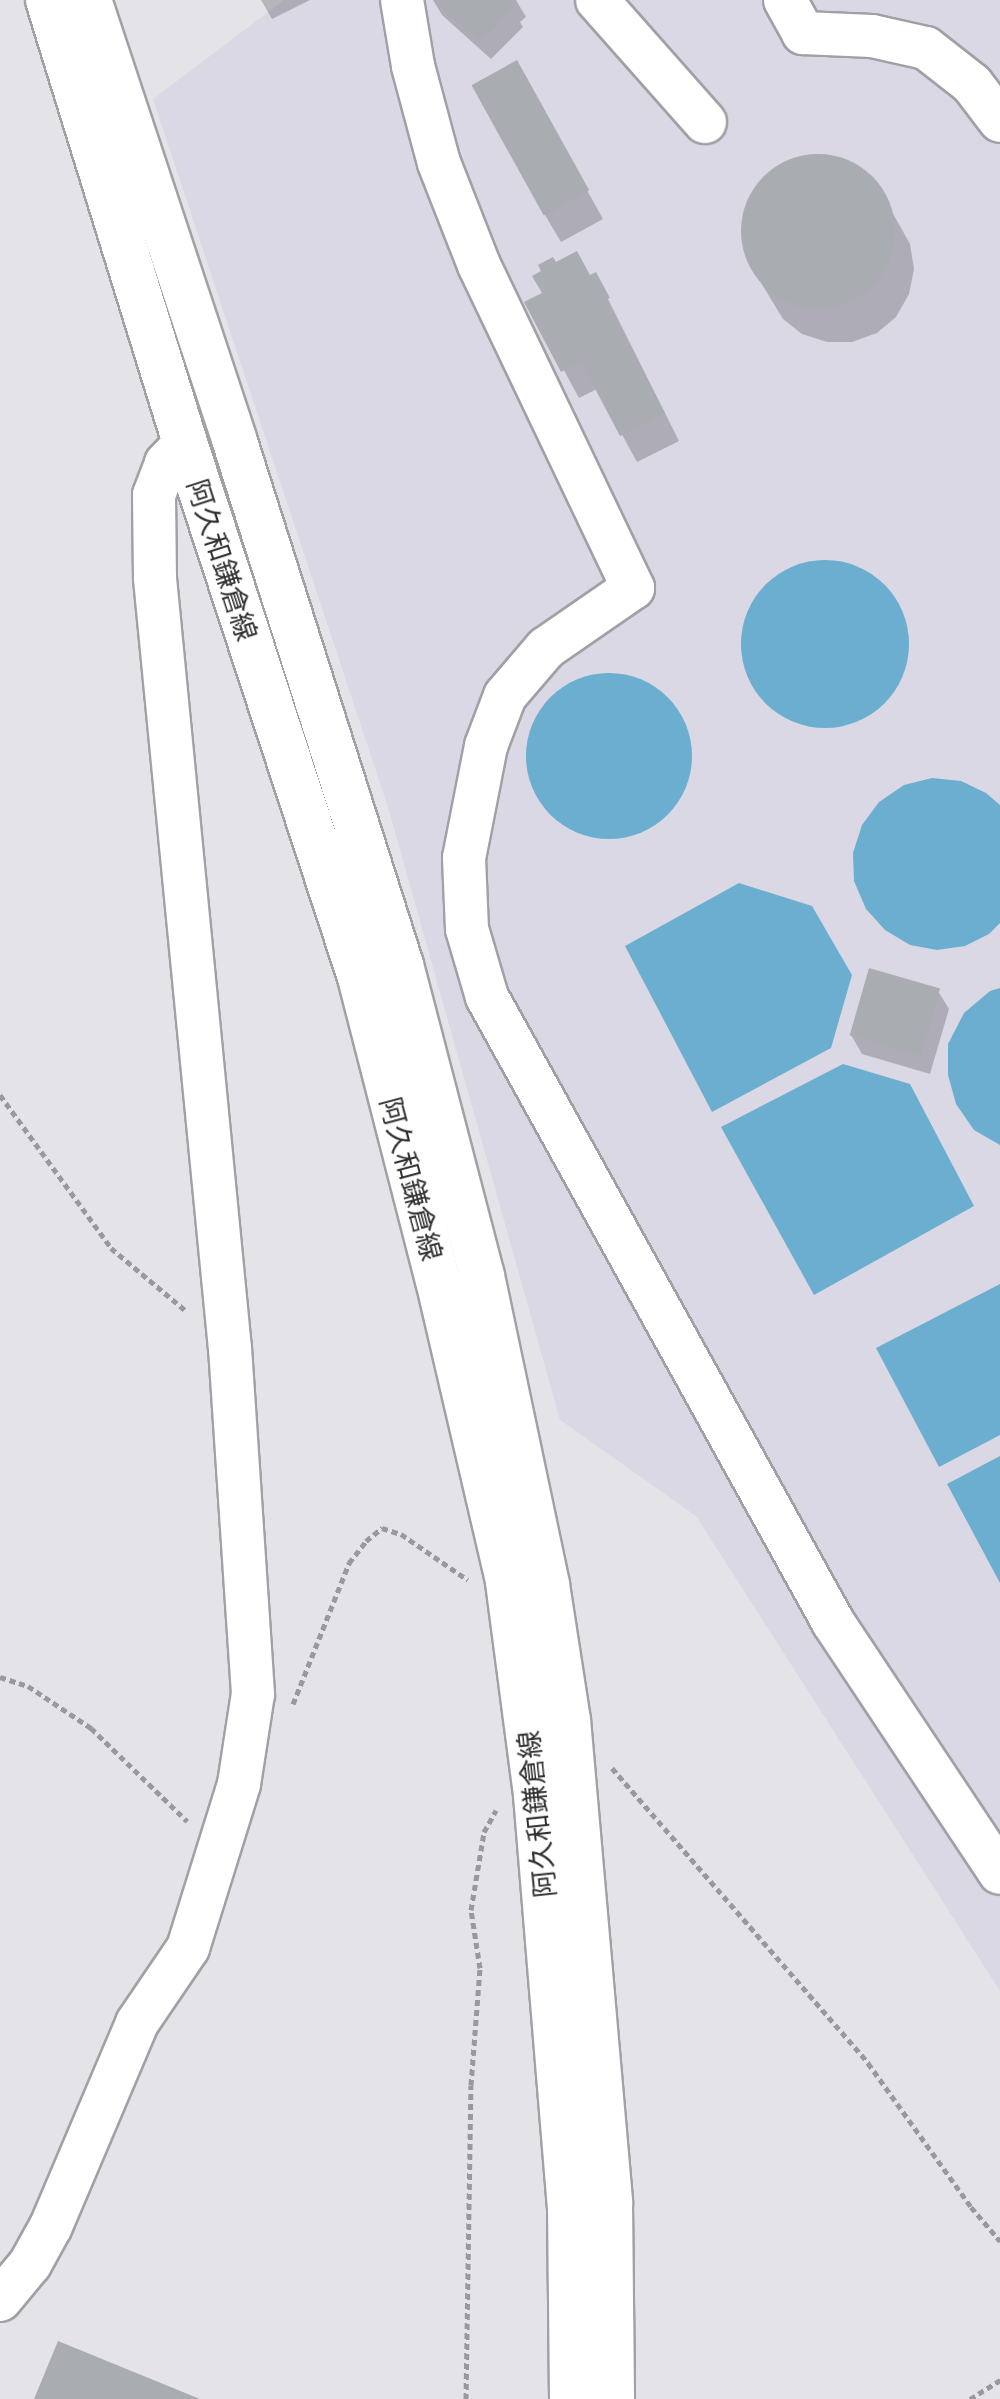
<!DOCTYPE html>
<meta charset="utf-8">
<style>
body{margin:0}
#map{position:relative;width:1000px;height:2399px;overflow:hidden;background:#e4e3e8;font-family:"Open Sans","Noto Sans JP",sans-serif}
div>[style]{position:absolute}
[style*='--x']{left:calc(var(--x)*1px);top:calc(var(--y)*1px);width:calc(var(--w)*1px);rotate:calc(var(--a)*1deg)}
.built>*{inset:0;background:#dad8e4}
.water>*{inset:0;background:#6caecf}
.round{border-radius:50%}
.shadow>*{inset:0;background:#0003}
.building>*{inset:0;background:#a9acb0;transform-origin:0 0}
.path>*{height:5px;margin-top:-2.5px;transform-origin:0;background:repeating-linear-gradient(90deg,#99989c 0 6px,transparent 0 10px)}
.roads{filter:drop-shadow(2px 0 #a1a0a5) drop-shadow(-2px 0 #a1a0a5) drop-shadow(0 2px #a1a0a5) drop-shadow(0 -2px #a1a0a5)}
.minor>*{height:42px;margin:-21px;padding:0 21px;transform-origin:21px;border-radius:21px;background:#fff}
.major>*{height:44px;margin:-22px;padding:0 22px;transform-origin:22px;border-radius:22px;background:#fff}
span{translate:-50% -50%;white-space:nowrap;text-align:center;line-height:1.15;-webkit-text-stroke:6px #fff;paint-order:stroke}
.street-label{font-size:28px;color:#303031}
</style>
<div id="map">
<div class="built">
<div style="clip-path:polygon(284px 0,1000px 0,1000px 1991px,696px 1516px,560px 1420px,388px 807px,153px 99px)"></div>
</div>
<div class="water">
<div class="round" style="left:741px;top:560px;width:168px;height:168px"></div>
<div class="round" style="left:526px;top:673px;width:166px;height:166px"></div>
<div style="clip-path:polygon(932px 778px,961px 781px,986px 793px,1000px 805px,1000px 923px,989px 934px,965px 946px,937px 950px,910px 945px,885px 930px,866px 909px,854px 881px,853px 853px,862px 825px,879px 802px,904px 785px)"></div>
<div style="clip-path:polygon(739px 883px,812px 906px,852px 975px,831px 1048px,712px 1112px,625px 946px)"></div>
<div style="clip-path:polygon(1000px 988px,1000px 1145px,974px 1130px,956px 1104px,948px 1075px,948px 1044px,964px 1013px,990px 991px)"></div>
<div style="clip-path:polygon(843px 1064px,910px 1084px,974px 1206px,814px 1295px,721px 1127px)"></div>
<div style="clip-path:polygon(1000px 1284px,1000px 1435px,939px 1467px,876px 1348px)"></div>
<div style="clip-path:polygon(1000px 1456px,1000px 1583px,947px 1484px)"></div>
</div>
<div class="shadow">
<div style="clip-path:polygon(261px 0,310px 0,272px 19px)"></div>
<div style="clip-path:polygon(433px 0,516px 0,526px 17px,520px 22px,523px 27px,491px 59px,442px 15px)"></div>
<div style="clip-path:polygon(531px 89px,603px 219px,561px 242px,545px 215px)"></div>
<div style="clip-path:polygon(812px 156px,836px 158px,858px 168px,877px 185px,910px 244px,914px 269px,909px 294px,896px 317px,877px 333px,852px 342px,827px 342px,802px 334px,783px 319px,749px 263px,742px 239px,744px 215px,752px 193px,768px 174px,789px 161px)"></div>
<div style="clip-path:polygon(555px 265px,590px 278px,596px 275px,679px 441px,637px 462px,597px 389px,579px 398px,527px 302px,544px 294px)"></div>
<div style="clip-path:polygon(938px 991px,949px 1009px,930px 1074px,862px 1054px,851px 1035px)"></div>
</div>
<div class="building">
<div style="clip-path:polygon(433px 0,514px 0,510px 4px,514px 7px,480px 42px)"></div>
<div style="left:517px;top:60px;width:149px;height:52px;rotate:61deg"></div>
<div class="round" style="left:741px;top:154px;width:154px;height:154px"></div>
<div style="clip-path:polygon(577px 251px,590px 275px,596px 272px,610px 298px,605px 300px,665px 413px,620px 436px,581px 362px,561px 372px,524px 302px,542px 293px,532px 276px,541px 271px,538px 265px,553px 257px,556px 262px)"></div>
<div style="left:869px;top:968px;width:74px;height:70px;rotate:16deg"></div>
<div style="clip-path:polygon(58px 2341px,200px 2399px,34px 2399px)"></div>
</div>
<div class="path">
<div style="--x:0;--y:1095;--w:189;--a:54"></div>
<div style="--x:111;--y:1248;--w:98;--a:40"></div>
<div style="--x:0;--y:1677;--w:29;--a:18"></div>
<div style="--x:28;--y:1686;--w:76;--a:33.7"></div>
<div style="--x:91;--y:1728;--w:134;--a:44.1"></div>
<div style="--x:293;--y:1704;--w:152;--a:-68.3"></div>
<div style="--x:349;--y:1563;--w:28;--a:-52"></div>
<div style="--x:366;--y:1541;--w:21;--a:-39"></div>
<div style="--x:382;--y:1528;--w:20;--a:18"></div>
<div style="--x:401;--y:1534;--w:81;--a:34.5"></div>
<div style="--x:612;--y:1768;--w:391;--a:49"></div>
<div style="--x:868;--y:2063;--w:177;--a:54.4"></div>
<div style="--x:971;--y:2207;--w:45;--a:49.5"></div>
<div style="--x:466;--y:2399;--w:314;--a:-89.1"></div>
<div style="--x:471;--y:2085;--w:117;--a:-85.6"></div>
<div style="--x:480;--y:1968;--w:59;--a:-98.8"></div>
<div style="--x:471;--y:1910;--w:79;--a:-80.5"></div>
<div style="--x:484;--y:1832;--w:25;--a:-61"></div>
<div style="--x:970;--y:2399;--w:36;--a:-32"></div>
</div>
<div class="roads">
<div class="minor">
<div style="--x:402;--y:0;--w:67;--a:80.5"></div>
<div style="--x:413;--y:66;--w:100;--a:75"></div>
<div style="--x:439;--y:163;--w:110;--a:68.6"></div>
<div style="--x:479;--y:265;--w:358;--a:64.5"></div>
<div style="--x:633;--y:588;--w:106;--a:145.4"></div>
<div style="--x:546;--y:648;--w:63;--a:130.5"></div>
<div style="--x:505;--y:696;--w:53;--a:110.8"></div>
<div style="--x:486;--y:746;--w:114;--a:101.1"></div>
<div style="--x:464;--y:858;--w:71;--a:87.6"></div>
<div style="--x:467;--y:929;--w:71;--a:73.6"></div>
<div style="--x:487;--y:997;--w:714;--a:61.03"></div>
<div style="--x:833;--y:1622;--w:301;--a:56.4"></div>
<div style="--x:597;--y:0;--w:163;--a:48.5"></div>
<div style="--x:785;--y:0;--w:38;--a:61"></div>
<div style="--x:803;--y:33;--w:69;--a:2.5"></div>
<div style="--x:872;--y:36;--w:55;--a:12.5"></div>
<div style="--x:926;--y:48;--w:58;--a:38"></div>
<div style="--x:972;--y:84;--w:46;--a:52.9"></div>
<div style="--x:0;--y:2300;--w:47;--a:-50.2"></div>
<div style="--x:30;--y:2264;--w:43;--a:-61.1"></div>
<div style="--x:51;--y:2226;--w:220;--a:-67"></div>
<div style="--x:137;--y:2023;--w:91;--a:-55.8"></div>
<div style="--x:188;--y:1948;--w:172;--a:-72.7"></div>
<div style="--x:239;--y:1784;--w:91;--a:-81.2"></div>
<div style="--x:253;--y:1694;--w:346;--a:-93.8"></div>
<div style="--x:230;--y:1349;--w:775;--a:-95.56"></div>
<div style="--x:155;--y:578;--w:83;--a:-90.7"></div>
<div style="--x:154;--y:495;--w:34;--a:-69"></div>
<div style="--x:166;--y:463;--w:28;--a:-46"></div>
</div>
<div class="major">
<div style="--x:48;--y:0;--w:464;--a:72.8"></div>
<div style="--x:185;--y:443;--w:562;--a:71.86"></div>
<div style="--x:360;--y:977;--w:313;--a:75.6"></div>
<div style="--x:438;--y:1280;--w:310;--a:76.9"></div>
<div style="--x:508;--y:1582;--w:215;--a:82.5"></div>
<div style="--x:536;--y:1795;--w:412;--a:85.3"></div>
<div style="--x:570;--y:2206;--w:193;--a:89.4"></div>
<div style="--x:89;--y:0;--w:462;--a:71.7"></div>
<div style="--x:234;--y:439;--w:552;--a:72.39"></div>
<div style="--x:401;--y:965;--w:321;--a:75.4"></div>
<div style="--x:482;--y:1276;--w:316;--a:78.1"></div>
<div style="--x:547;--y:1585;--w:137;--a:81.2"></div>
<div style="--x:568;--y:1720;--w:485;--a:85"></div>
<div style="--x:610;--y:2203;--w:196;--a:89.4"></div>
</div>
</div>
<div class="street-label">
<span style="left:223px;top:560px;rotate:72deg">阿久和鎌倉線</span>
<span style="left:412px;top:1179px;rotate:75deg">阿久和鎌倉線</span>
<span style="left:536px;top:1814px;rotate:-96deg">阿久和鎌倉線</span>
</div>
</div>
